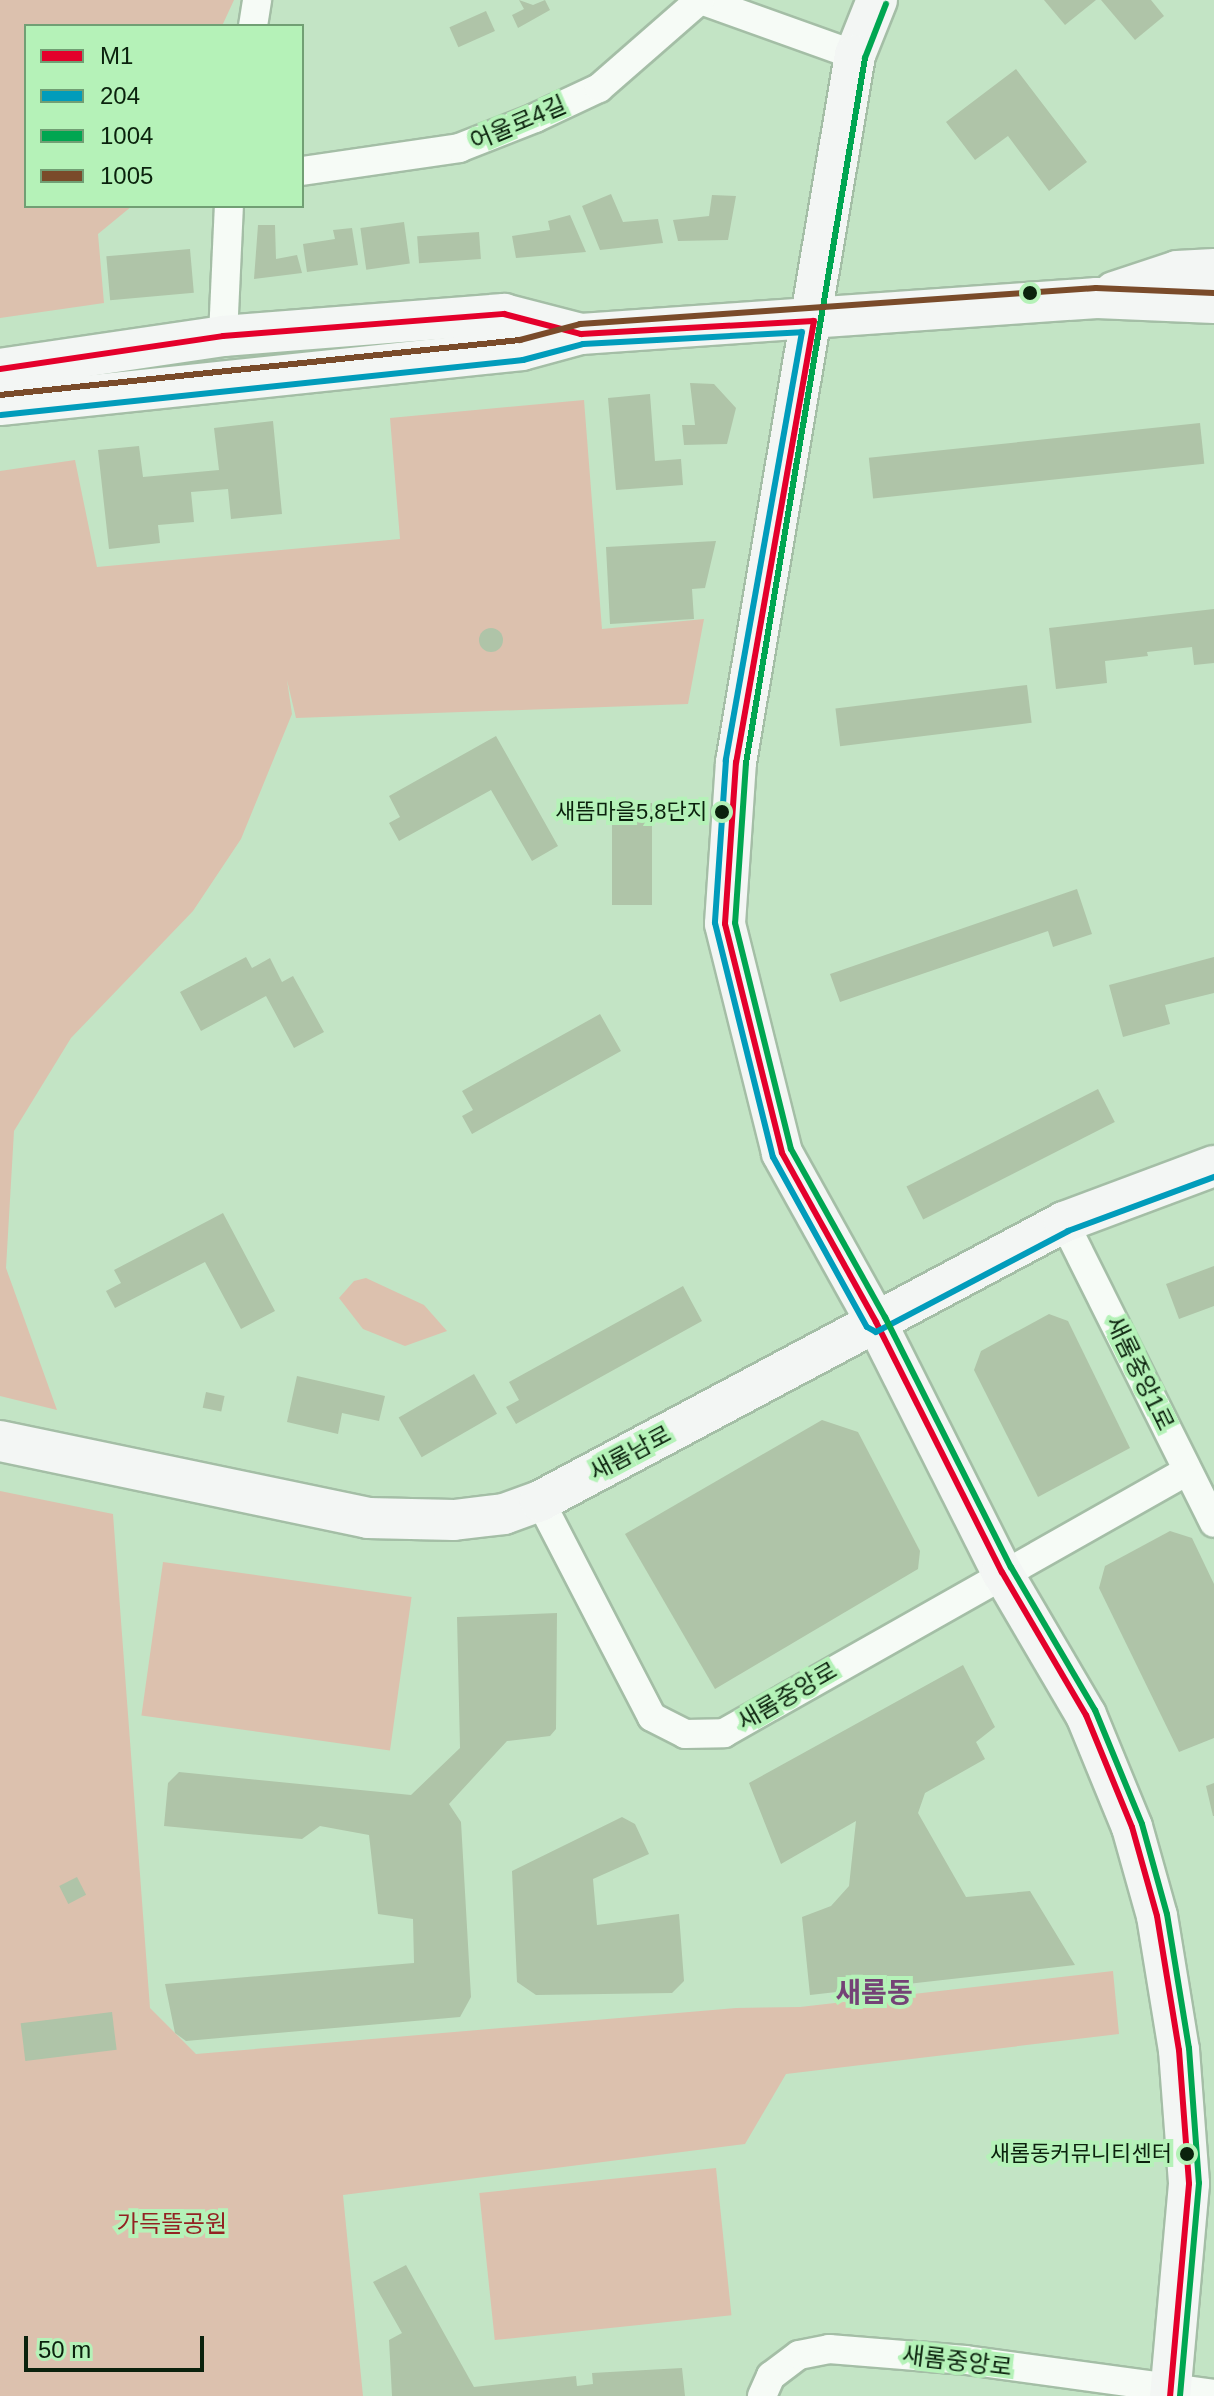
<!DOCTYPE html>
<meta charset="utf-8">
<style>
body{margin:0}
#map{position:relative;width:1214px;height:2396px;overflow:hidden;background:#c3e4c5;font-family:Helvetica,"Noto Sans KR",sans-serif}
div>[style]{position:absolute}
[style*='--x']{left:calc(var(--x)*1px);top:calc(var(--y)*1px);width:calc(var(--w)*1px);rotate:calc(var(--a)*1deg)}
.green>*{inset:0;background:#dcc1ae;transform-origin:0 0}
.building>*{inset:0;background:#afc4a8;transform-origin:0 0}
.round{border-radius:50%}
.roads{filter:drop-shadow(2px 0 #a4bea6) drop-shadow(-2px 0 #a4bea6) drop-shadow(0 2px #a4bea6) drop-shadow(0 -2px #a4bea6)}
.street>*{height:28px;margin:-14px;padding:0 14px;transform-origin:14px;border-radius:14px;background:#f6fbf6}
.secondary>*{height:40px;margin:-20px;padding:0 20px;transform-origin:20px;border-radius:20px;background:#f3f6f4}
.bus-1>*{height:6px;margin:-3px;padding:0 3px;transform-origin:3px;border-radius:3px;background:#e4002b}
.bus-2>*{height:6px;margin:-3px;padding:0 3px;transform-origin:3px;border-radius:3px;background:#019cbb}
.bus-3>*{height:6px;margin:-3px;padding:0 3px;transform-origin:3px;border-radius:3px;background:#00a651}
.bus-4>*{height:6px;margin:-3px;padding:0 3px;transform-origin:3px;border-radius:3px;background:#7a4b2a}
.dots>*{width:22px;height:22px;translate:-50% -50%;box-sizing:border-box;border:4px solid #b5f2b8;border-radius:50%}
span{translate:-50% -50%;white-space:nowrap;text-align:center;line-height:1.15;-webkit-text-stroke:8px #b5f2b8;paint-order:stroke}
.bus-label{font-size:22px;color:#0b220d}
.right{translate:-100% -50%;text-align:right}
.street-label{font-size:24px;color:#0b220d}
.park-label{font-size:24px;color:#932222}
.quarter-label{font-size:28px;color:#744276;font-weight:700}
.legend{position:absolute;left:24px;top:24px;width:280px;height:184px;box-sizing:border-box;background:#b5f2b8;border:2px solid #719f74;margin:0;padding:10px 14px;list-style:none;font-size:24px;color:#0b220d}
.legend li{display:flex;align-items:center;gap:16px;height:40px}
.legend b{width:40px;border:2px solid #719f74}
.scale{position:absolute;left:24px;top:2336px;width:180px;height:36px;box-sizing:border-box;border:4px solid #0b220d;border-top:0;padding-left:10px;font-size:24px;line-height:28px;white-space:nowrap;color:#0b220d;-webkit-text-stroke:6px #b5f2b8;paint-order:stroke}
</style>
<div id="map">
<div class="green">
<div style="clip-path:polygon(0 0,234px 0,222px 26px,26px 26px,26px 206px,132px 206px,98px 234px,104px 303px,0 318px)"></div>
<div style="clip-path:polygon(584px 400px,602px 629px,704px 619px,688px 704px,296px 718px,287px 680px,292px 714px,241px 839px,193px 911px,71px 1038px,14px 1131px,6px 1268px,57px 1410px,0 1396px,0 471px,75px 460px,97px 567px,400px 539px,390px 418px)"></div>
<div style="clip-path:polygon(366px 1278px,424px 1305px,447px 1331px,405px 1346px,363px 1329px,339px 1298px,354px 1281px)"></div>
<div style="clip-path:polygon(0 1491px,113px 1514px,150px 2008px,196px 2054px,736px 2008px,800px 2007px,1113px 1971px,1119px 2034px,786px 2074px,745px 2144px,343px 2195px,363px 2396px,0 2396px)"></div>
<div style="left:163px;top:1562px;width:251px;height:155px;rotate:8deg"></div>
<div style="left:716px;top:2168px;width:148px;height:238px;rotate:84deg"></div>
</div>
<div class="building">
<div style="clip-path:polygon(519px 0,533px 5px,545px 0,550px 10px,518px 28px,512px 15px,524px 9px)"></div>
<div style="clip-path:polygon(1044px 0,1096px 0,1065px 25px)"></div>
<div style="clip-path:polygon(1101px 0,1151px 0,1164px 16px,1135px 40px)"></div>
<div style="left:486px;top:11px;width:22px;height:40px;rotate:66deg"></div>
<div style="clip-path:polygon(1016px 69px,1087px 162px,1049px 191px,1008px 136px,975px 160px,946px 122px)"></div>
<div style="clip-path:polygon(611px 194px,623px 222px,658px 219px,663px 243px,600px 250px,582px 206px)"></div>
<div style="clip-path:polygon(712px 195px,736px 196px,728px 240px,678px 241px,673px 220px,709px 216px)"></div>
<div style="clip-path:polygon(570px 215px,586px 252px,516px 258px,512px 236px,550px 230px,548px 221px)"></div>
<div style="left:404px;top:222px;width:42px;height:44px;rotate:82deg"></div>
<div style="clip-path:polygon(258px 225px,275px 225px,276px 259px,297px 255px,302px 273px,254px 279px)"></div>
<div style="clip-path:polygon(352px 228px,358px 265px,307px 272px,303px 244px,335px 239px,333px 230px)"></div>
<div style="left:479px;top:232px;width:27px;height:62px;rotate:86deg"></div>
<div style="left:190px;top:249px;width:44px;height:84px;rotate:85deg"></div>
<div style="clip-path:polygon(690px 383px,714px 384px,736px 408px,727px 444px,684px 445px,682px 425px,695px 425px)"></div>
<div style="clip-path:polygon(650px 394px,655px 461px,681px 459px,683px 485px,616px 490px,608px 398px)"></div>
<div style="clip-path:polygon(273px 421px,282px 514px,231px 519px,228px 489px,191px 492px,194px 522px,158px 525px,160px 543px,109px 549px,98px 450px,139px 446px,143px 477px,219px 470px,214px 428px)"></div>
<div style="left:1200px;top:423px;width:41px;height:333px;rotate:84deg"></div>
<div style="clip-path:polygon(716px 541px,705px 588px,692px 589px,694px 619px,610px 624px,606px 547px)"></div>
<div style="clip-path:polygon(1214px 609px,1214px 663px,1194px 665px,1192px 647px,1147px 652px,1148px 656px,1105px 661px,1107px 683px,1056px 689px,1049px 628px)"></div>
<div class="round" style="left:479px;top:628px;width:24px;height:24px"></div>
<div style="left:1027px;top:685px;width:38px;height:193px;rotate:83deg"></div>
<div style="clip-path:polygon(496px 736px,558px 846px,532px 861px,491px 790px,399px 841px,389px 823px,400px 817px,389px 796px)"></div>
<div style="left:612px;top:803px;width:40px;height:102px"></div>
<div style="clip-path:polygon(1077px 889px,1092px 934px,1053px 947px,1048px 931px,840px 1002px,830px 974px)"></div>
<div style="clip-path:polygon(246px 957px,252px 968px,270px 958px,282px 982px,293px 976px,324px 1032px,294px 1048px,266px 996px,201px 1031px,180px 992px)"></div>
<div style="clip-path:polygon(1214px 957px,1214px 993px,1165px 1005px,1170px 1024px,1123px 1037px,1109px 985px)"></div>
<div style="clip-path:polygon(600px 1014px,621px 1051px,472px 1134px,462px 1116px,473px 1110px,462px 1091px)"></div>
<div style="left:1098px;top:1089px;width:37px;height:215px;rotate:63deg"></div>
<div style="clip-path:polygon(223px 1213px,275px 1311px,241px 1329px,205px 1262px,115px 1308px,106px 1291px,121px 1283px,114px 1270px)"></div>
<div style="clip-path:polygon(1214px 1266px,1214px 1306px,1179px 1319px,1166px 1284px)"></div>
<div style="clip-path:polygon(683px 1286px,702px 1321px,516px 1424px,506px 1407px,519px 1400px,509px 1382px)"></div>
<div style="clip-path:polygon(1049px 1314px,1068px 1321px,1130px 1448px,1038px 1497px,974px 1370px,981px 1351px)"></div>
<div style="left:474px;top:1374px;width:46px;height:87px;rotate:60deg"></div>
<div style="clip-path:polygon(297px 1376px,385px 1396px,379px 1421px,342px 1413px,338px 1434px,287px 1422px)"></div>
<div style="left:206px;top:1392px;width:19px;height:16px;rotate:12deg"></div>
<div style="clip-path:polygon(822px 1420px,858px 1432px,920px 1551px,918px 1569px,715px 1689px,625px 1534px)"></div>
<div style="clip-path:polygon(1170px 1531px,1192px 1538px,1214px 1584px,1214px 1738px,1179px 1752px,1099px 1588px,1105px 1566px)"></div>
<div style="clip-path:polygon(557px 1613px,556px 1729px,550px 1736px,507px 1741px,449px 1804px,461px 1822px,471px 1997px,460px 2017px,186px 2041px,175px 2033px,165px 1984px,414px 1963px,413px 1919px,378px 1914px,369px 1835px,320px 1826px,302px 1839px,164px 1826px,168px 1783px,179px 1772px,411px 1795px,460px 1748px,457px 1617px)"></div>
<div style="clip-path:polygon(963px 1665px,995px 1727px,976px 1742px,985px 1759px,925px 1793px,918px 1813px,966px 1897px,1030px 1891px,1075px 1965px,810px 1995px,802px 1917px,831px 1906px,849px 1886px,856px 1821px,781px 1864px,749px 1783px)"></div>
<div style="clip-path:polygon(1214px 1783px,1214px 1816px,1213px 1816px,1206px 1786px)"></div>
<div style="clip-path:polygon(622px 1817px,635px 1824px,649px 1854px,593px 1879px,597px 1925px,679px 1914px,684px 1981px,672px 1993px,536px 1995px,517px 1982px,512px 1871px)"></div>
<div style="left:77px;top:1877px;width:20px;height:20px;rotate:63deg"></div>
<div style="left:112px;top:2012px;width:38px;height:92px;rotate:83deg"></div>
<div style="clip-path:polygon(406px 2265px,474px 2387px,576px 2376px,577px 2386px,593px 2384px,592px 2373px,682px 2368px,685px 2396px,392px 2396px,389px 2340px,402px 2333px,373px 2282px)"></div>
</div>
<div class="roads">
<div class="street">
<div style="--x:701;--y:0;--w:164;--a:19.7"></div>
<div style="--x:253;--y:26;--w:26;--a:-81"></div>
<div style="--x:302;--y:171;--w:159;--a:-8.3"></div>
<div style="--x:459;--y:148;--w:82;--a:-21.5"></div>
<div style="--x:535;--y:118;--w:71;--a:-25.1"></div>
<div style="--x:599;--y:88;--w:134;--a:-41.1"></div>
<div style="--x:223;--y:336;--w:130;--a:-87.4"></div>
<div style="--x:1064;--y:1222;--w:336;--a:63.5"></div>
<div style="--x:540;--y:1501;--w:243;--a:62.6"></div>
<div style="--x:652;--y:1717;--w:37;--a:27"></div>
<div style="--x:685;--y:1734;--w:39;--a:-1"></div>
<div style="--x:724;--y:1733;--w:532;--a:-29.5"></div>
<div style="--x:762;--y:2396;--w:22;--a:-66"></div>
<div style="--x:771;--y:2376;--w:35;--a:-37"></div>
<div style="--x:799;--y:2355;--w:31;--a:-11"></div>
<div style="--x:829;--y:2349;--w:137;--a:4.6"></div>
<div style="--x:966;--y:2360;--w:250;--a:7.8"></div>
</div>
<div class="secondary">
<div style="--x:877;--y:0;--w:59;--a:111.8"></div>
<div style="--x:855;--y:55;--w:717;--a:99.55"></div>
<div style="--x:736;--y:762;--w:162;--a:93.9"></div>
<div style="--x:725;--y:924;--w:236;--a:76"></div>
<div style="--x:782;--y:1153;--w:193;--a:60.9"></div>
<div style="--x:876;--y:1322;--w:280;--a:63.3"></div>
<div style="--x:1002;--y:1572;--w:166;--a:59.6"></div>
<div style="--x:1086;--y:1715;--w:121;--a:67.7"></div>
<div style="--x:1132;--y:1827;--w:92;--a:74.3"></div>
<div style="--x:1157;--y:1916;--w:136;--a:80.7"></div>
<div style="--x:1179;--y:2050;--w:134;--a:85.7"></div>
<div style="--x:1189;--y:2184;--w:213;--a:95.1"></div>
<div style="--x:1114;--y:292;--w:66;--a:-18.4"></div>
<div style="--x:1177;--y:271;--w:37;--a:-3"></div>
<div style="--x:0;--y:369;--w:225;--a:-8.4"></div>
<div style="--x:223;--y:336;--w:282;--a:-4.5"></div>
<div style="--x:504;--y:314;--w:75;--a:14.6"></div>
<div style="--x:0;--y:405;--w:525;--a:-6.01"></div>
<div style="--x:522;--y:350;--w:61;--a:-15.2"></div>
<div style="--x:581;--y:334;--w:517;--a:-3.99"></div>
<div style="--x:1097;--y:298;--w:117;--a:2.4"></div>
<div style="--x:0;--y:1441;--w:376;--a:11.8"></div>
<div style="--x:368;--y:1518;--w:86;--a:1.3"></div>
<div style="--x:454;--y:1520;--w:50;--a:-6.8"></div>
<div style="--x:504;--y:1514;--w:38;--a:-20"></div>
<div style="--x:540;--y:1501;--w:594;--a:-28.03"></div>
<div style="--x:1064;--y:1222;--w:160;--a:-20.5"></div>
</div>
</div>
<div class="bus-1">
<div style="--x:814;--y:321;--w:448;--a:100"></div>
<div style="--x:736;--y:762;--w:162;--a:93.9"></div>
<div style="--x:725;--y:924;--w:236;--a:76"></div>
<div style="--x:782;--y:1153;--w:193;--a:60.9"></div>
<div style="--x:876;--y:1322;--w:280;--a:63.3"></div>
<div style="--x:1002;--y:1572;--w:166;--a:59.6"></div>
<div style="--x:1086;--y:1715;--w:121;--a:67.7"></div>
<div style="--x:1132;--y:1827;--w:92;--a:74.3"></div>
<div style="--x:1157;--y:1916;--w:136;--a:80.7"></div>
<div style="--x:1179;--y:2050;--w:134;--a:85.7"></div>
<div style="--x:1189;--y:2184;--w:213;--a:95.1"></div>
<div style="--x:0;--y:369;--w:225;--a:-8.4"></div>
<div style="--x:223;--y:336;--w:282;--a:-4.5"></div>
<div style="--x:504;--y:314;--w:80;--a:14.6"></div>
<div style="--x:581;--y:334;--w:233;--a:-3.2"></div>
</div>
<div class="bus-2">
<div style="--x:1;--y:415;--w:525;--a:-6.01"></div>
<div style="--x:523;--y:360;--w:62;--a:-14.9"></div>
<div style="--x:583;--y:344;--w:219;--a:-3.1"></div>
<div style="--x:802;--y:332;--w:435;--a:100.1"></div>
<div style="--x:726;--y:760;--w:163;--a:93.9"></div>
<div style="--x:715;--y:923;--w:241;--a:76.1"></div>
<div style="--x:773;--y:1157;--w:194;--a:61.1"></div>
<div style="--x:867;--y:1327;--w:10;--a:29"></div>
<div style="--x:876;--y:1332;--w:217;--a:-27.7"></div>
<div style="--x:1068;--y:1231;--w:156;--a:-20.3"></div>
</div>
<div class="bus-3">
<div style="--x:886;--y:4;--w:58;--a:111.3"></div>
<div style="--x:865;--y:58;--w:715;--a:99.58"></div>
<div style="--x:746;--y:763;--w:160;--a:93.9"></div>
<div style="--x:735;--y:923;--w:233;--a:76.1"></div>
<div style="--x:791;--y:1149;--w:193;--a:60.8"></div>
<div style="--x:885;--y:1317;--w:280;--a:63.3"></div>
<div style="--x:1011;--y:1567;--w:166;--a:59.6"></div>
<div style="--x:1095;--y:1710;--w:123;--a:67.6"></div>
<div style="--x:1142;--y:1824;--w:93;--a:74.5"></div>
<div style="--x:1167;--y:1914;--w:136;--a:80.7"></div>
<div style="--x:1189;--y:2048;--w:135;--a:85.8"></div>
<div style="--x:1199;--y:2183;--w:214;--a:95.1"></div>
</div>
<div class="bus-4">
<div style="--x:0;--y:395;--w:523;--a:-6.04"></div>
<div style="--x:520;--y:340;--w:62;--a:-14.9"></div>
<div style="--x:580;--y:324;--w:517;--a:-3.99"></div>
<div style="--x:1096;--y:288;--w:118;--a:2.4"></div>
</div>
<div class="dots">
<div style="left:1030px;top:293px;background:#0b220d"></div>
<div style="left:722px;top:812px;background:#0b220d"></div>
<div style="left:1187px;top:2154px;background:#0b220d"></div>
</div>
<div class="bus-label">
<span class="right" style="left:707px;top:812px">새뜸마을5,8단지</span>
<span class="right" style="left:1172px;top:2154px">새롬동커뮤니티센터</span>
</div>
<div class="street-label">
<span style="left:518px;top:123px;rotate:-23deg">어울로4길</span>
<span style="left:1140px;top:1373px;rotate:64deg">새롬중앙1로</span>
<span style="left:630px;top:1453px;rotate:-28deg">새롬남로</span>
<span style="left:787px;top:1696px;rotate:-30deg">새롬중앙로</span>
<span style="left:957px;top:2361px;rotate:7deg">새롬중앙로</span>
</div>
<div class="park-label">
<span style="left:172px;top:2224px">가득뜰공원</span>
</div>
<div class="quarter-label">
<span style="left:874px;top:1993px">새롬동</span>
</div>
<ul class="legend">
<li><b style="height:10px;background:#e4002b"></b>M1</li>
<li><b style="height:10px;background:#019cbb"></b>204</li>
<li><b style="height:10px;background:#00a651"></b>1004</li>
<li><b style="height:10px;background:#7a4b2a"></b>1005</li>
</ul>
<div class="scale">50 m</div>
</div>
